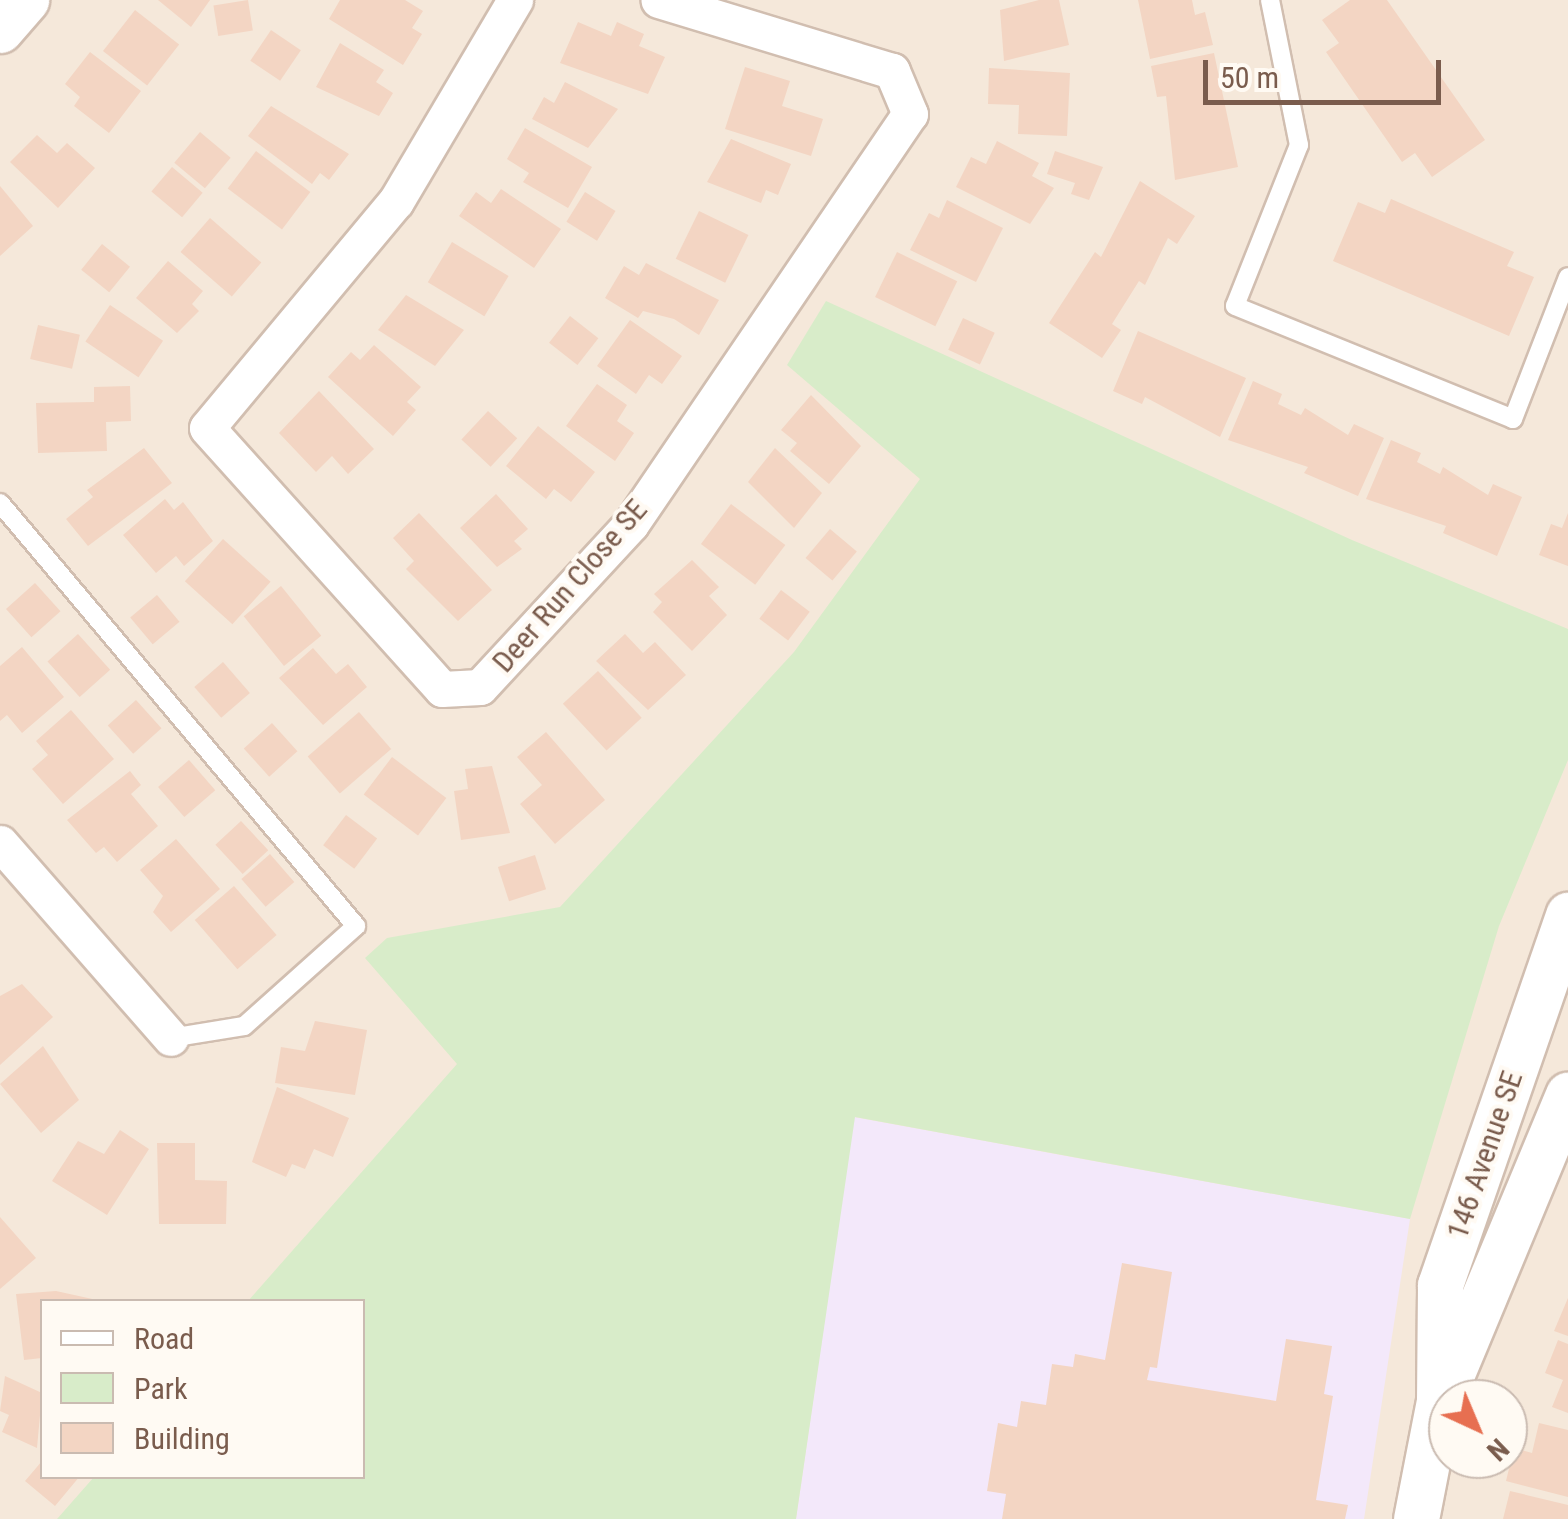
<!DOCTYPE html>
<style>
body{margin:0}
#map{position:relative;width:1568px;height:1519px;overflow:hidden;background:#fdf6ec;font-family:"Roboto Condensed",sans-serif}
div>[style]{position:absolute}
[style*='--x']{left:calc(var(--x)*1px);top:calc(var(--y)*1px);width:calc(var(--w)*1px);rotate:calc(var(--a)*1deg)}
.residential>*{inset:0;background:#f5e8da}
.education>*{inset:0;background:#f3e8fa}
.green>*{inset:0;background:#d8ecc9}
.building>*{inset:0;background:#f3d5c3;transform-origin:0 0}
.roads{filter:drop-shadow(2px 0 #d1beb0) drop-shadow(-2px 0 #d1beb0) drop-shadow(0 2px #d1beb0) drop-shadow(0 -2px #d1beb0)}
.service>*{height:18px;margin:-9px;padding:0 9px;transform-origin:9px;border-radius:9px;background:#fff}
.minor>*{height:35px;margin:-17.5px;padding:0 17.5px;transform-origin:17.5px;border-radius:17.5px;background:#fff}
.tertiary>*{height:45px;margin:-22.5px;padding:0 22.5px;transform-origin:22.5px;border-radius:22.5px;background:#fff}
span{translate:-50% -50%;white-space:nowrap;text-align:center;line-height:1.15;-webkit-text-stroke:8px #fffaf3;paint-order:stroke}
.street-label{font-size:30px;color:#7a5c4d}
.legend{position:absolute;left:40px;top:1299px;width:325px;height:180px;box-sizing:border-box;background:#fffaf3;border:2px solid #cabbb1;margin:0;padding:12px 18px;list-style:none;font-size:30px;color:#7a5c4d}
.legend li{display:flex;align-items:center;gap:20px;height:50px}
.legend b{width:50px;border:2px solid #cabbb1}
.north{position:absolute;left:1428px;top:1379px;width:100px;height:100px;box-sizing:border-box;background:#fffaf3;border:2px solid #cabbb1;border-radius:50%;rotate:136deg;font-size:28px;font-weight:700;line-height:40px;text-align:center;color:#7a5c4d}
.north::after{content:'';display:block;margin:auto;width:35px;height:45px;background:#e76f51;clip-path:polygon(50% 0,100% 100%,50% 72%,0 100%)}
.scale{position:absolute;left:1203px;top:60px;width:238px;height:45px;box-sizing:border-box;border:5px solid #7a5c4d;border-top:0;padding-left:12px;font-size:30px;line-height:35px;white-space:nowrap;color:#7a5c4d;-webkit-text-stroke:8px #fffaf3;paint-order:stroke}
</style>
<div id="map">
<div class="residential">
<div style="clip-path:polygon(evenodd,0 0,1568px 0,1568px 1519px,0 1519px,0 0,42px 1302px,362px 1302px,362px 1476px,42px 1476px,42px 1302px,0 0,1448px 1399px,1508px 1399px,1508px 1459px,1448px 1459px,1448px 1399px)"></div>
</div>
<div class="education">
<div style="clip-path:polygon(854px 1117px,1410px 1219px,1364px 1519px,796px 1519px)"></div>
</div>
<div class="green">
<div style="clip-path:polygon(826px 301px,1352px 540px,1568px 629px,1568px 760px,1499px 926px,1410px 1219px,855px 1117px,796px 1519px,57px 1519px,94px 1477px,362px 1476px,362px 1302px,248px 1301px,457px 1064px,365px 958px,387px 938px,560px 907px,794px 652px,920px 479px,787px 365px)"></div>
</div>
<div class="building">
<div style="clip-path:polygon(158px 0,210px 0,191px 27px)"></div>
<div style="left:248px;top:0;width:31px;height:35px;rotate:81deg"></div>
<div style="clip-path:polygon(340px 0,405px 0,423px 11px,412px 28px,422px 34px,403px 65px,329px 19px)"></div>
<div style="clip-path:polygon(1039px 0,1059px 0,1069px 45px,1004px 61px,1000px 10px)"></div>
<div style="clip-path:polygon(1138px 0,1192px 0,1195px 15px,1205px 12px,1213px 45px,1150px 59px)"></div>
<div style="clip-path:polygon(1350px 0,1387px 0,1485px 140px,1432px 177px,1415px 153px,1402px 162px,1326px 52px,1339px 43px,1322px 20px)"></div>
<div style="left:135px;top:10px;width:56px;height:52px;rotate:38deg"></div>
<div style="clip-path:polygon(578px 22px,611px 36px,617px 22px,644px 34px,639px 46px,665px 57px,648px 94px,560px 63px)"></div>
<div style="left:271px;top:30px;width:36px;height:37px;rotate:34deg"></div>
<div style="clip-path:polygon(340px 43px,384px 70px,376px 82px,393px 93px,379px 116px,316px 87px)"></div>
<div style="clip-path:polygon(90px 52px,141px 91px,109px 133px,74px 106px,80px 97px,65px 84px)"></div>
<div style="clip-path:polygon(1214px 53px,1238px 167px,1175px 180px,1166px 96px,1157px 97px,1151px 66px)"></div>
<div style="clip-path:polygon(745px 67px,790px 81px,782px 106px,823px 119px,811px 156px,725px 129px)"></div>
<div style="clip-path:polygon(989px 68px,1070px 73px,1067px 136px,1018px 134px,1019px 105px,988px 104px)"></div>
<div style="clip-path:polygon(565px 82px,618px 109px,588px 148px,532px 119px,544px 97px,554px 103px)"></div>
<div style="clip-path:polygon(271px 106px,349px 154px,329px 180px,320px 173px,312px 184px,248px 136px)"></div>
<div style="clip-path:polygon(525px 128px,592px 167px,568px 208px,523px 182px,529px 173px,507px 159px)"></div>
<div style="left:200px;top:132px;width:40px;height:40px;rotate:40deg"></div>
<div style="clip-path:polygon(37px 135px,57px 153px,67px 143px,95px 168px,58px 208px,10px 162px)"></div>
<div style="clip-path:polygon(731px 139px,791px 164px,778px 195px,766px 190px,761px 203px,707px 182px)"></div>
<div style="clip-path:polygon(997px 141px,1039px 163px,1032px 176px,1054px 188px,1030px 224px,956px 187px,971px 157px,986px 164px)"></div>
<div style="left:256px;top:151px;width:68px;height:47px;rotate:37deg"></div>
<div style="clip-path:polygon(1055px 151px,1103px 167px,1089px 200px,1071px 194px,1075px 183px,1047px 174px)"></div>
<div style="left:172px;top:167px;width:40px;height:32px;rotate:40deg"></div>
<div style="clip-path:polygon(1140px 181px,1195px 216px,1177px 244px,1168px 238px,1145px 285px,1139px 281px,1112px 324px,1121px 330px,1102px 358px,1049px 323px,1095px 252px,1101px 257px)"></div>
<div style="clip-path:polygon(0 186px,33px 226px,0 256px)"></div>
<div style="clip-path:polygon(501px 189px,561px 229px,534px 268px,459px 216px,476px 192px,491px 203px)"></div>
<div style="left:585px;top:192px;width:36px;height:35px;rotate:32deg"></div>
<div style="clip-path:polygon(1391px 199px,1514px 252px,1507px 266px,1534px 277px,1509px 336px,1333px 261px,1358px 202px,1385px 213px)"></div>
<div style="clip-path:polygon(947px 200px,1003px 228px,976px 282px,910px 250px,929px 213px,939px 218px)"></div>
<div style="left:699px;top:211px;width:55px;height:53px;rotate:26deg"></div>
<div style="left:210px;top:218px;width:68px;height:45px;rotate:41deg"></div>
<div style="left:452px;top:242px;width:66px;height:47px;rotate:31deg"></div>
<div style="left:102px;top:244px;width:36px;height:33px;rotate:39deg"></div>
<div style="left:897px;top:252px;width:67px;height:50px;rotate:26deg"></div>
<div style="clip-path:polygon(168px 261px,203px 291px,192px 304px,199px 311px,177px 333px,136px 298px)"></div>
<div style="clip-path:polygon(646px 263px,719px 300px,699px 335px,674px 319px,643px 311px,638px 318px,605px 298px,624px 266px,639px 275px)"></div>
<div style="clip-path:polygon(406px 295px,464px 330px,435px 366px,378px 330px)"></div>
<div style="left:110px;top:305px;width:64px;height:44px;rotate:34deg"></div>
<div style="left:570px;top:316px;width:36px;height:34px;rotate:38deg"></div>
<div style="left:963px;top:318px;width:35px;height:35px;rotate:25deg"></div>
<div style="clip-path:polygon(630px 320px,682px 356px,662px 384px,649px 375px,636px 394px,597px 366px)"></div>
<div style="left:38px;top:325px;width:43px;height:35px;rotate:13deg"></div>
<div style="clip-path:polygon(1138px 331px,1246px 378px,1220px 437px,1145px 397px,1142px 404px,1113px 391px)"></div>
<div style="clip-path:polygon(374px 345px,421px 387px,407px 402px,416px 410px,393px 436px,328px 377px,351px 352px,360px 360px)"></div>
<div style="clip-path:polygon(1253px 381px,1282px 394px,1278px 404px,1301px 415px,1305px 408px,1348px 435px,1354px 424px,1384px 438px,1358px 496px,1304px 473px,1308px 467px,1228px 440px)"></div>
<div style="clip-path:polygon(597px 384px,627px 405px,617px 421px,634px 433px,615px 461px,566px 426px)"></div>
<div style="clip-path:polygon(130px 386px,131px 421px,106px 422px,107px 451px,38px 453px,36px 403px,94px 402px,94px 387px)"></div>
<div style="clip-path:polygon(319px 391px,374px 449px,348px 474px,332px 456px,316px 472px,279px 433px)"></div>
<div style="clip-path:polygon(811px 395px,861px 446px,829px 484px,790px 451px,797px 443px,781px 430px)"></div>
<div style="left:488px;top:411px;width:40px;height:39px;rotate:43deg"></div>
<div style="clip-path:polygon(538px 426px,595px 472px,571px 502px,554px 489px,546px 499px,506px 466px)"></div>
<div style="clip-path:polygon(1391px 440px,1421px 453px,1417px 462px,1440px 474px,1443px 467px,1488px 495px,1493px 484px,1522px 497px,1497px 556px,1443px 533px,1446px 526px,1366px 499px)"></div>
<div style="clip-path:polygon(144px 448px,172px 483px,88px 546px,66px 519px,93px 497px,87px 490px)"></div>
<div style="clip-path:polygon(775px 448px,822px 493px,794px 528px,748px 482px)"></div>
<div style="clip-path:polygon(496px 494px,528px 529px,514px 541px,522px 549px,497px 567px,460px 528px)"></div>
<div style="clip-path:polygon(165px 499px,174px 510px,183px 502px,213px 541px,184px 566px,176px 556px,156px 573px,123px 535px)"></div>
<div style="left:731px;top:504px;width:68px;height:50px;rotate:37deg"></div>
<div style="clip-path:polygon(419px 513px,492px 590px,458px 621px,406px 569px,414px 561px,393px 538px)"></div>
<div style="clip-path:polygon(1568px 513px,1568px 566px,1539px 555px,1551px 524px,1562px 528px)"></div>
<div style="left:830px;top:529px;width:35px;height:38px;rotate:40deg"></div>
<div style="left:223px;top:539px;width:64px;height:57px;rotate:42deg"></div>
<div style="clip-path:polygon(692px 560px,719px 587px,709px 596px,727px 615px,692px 651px,653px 612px,662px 602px,654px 594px)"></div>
<div style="left:35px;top:583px;width:38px;height:39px;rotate:48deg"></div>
<div style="left:281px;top:586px;width:64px;height:48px;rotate:51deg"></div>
<div style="left:781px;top:590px;width:36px;height:36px;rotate:37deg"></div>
<div style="left:157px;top:595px;width:35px;height:35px;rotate:50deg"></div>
<div style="left:78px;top:634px;width:48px;height:41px;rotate:48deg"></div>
<div style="clip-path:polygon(625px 634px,643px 653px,655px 642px,686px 675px,648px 710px,596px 661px)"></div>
<div style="clip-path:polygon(22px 647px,64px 697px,22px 733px,7px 715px,0 721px,0 666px)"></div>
<div style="clip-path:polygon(313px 648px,336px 674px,348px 664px,367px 687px,323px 725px,279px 678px)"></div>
<div style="left:223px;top:662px;width:41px;height:38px;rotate:49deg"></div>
<div style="left:598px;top:671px;width:64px;height:48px;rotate:47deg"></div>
<div style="left:136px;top:700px;width:38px;height:38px;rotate:48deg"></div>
<div style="clip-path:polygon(71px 710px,114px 759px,63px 804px,32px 769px,48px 755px,36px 741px)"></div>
<div style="left:359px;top:712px;width:49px;height:68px;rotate:49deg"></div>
<div style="left:272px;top:723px;width:38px;height:38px;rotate:48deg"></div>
<div style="clip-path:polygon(546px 732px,605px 800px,555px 844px,520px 804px,542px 785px,517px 757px)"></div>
<div style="left:392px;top:757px;width:68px;height:47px;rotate:37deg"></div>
<div style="left:189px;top:760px;width:40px;height:41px;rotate:49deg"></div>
<div style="clip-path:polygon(492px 766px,510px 833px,461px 840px,454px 791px,468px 789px,465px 769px)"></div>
<div style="clip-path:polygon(130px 771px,141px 785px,131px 794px,158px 826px,117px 862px,104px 847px,96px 853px,67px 820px)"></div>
<div style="left:346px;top:815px;width:39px;height:38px;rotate:37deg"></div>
<div style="left:241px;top:821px;width:40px;height:35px;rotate:47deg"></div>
<div style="clip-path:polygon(176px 839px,220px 889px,171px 932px,153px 912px,163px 896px,140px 870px)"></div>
<div style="left:270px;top:854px;width:37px;height:38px;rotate:49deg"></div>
<div style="left:535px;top:855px;width:36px;height:39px;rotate:72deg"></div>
<div style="left:234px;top:886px;width:65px;height:52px;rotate:49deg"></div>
<div style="clip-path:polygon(22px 984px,53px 1017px,0 1065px,0 996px)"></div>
<div style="clip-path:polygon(315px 1021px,367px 1030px,355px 1095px,275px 1083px,281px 1047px,305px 1051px)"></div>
<div style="clip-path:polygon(43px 1046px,79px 1100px,41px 1133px,0 1084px)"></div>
<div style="clip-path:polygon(277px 1087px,349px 1118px,333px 1157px,314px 1149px,305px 1169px,292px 1164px,286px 1177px,252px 1162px)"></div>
<div style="clip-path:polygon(120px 1130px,149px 1149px,107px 1215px,52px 1181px,78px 1141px,104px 1154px)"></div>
<div style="clip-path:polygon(157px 1143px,195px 1143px,195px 1180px,227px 1181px,226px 1224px,159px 1224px)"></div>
<div style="clip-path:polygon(0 1217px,36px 1258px,0 1289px)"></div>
<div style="clip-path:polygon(1122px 1263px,1172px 1272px,1157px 1368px,1150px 1367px,1147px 1380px,1276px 1401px,1286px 1339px,1332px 1346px,1324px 1394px,1333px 1396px,1316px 1500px,1348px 1505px,1345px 1519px,1002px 1519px,1006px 1494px,987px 1491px,998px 1423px,1017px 1427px,1021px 1401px,1046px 1405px,1052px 1364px,1073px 1367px,1075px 1354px,1105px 1360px)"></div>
<div style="clip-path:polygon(56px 1291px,106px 1302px,42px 1302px,42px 1358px,24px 1360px,16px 1294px)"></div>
<div style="clip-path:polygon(1568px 1298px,1568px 1336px,1554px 1331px)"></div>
<div style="clip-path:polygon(1558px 1340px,1568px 1344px,1568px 1413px,1552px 1407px,1563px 1380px,1545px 1373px)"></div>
<div style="clip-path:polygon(5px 1376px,42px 1393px,37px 1448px,2px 1432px,9px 1415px,0 1411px)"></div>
<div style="clip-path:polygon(1539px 1423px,1568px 1430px,1568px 1497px,1506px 1481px,1514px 1448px,1532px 1453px)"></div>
<div style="clip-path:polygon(42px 1461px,42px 1476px,80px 1476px,55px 1506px,25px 1481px)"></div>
<div style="clip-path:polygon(1510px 1491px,1568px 1505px,1568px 1519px,1503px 1519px)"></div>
</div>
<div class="roads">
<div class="service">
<div style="--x:1270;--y:0;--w:148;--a:78.7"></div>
<div style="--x:1299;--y:145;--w:173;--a:111.7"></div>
<div style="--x:1235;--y:306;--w:300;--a:22.1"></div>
<div style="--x:1513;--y:419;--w:152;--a:-68.8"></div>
<div style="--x:0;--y:503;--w:553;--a:49.92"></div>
<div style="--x:356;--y:926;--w:150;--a:138.2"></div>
<div style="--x:244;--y:1026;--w:74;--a:170.7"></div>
</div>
<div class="minor">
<div style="--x:515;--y:0;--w:234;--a:120.6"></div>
<div style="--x:396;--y:201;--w:295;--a:129.8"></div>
<div style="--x:207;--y:428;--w:351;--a:48"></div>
<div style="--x:442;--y:689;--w:38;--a:-3"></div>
<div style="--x:480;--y:687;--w:222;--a:-47.2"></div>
<div style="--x:631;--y:524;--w:496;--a:-55.8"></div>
<div style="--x:910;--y:114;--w:47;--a:-112.7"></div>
<div style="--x:892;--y:71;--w:244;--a:-163.1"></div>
<div style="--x:0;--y:843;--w:259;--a:48.8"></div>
</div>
<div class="tertiary">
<div style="--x:0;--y:30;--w:40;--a:-49"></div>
<div style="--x:1445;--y:1390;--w:320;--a:-67.4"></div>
<div style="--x:1416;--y:1519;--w:120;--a:-79"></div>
<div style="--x:1439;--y:1401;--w:116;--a:-89.5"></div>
<div style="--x:1440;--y:1285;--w:392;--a:-70.9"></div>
</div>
</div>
<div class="street-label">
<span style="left:570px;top:586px;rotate:-49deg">Deer Run Close SE</span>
<span style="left:1485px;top:1155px;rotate:-71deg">146 Avenue SE</span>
</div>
<ul class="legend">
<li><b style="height:12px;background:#fff"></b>Road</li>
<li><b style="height:28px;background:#d8ecc9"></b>Park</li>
<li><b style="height:28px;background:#f3d5c3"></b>Building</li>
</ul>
<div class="north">N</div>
<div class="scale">50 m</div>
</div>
